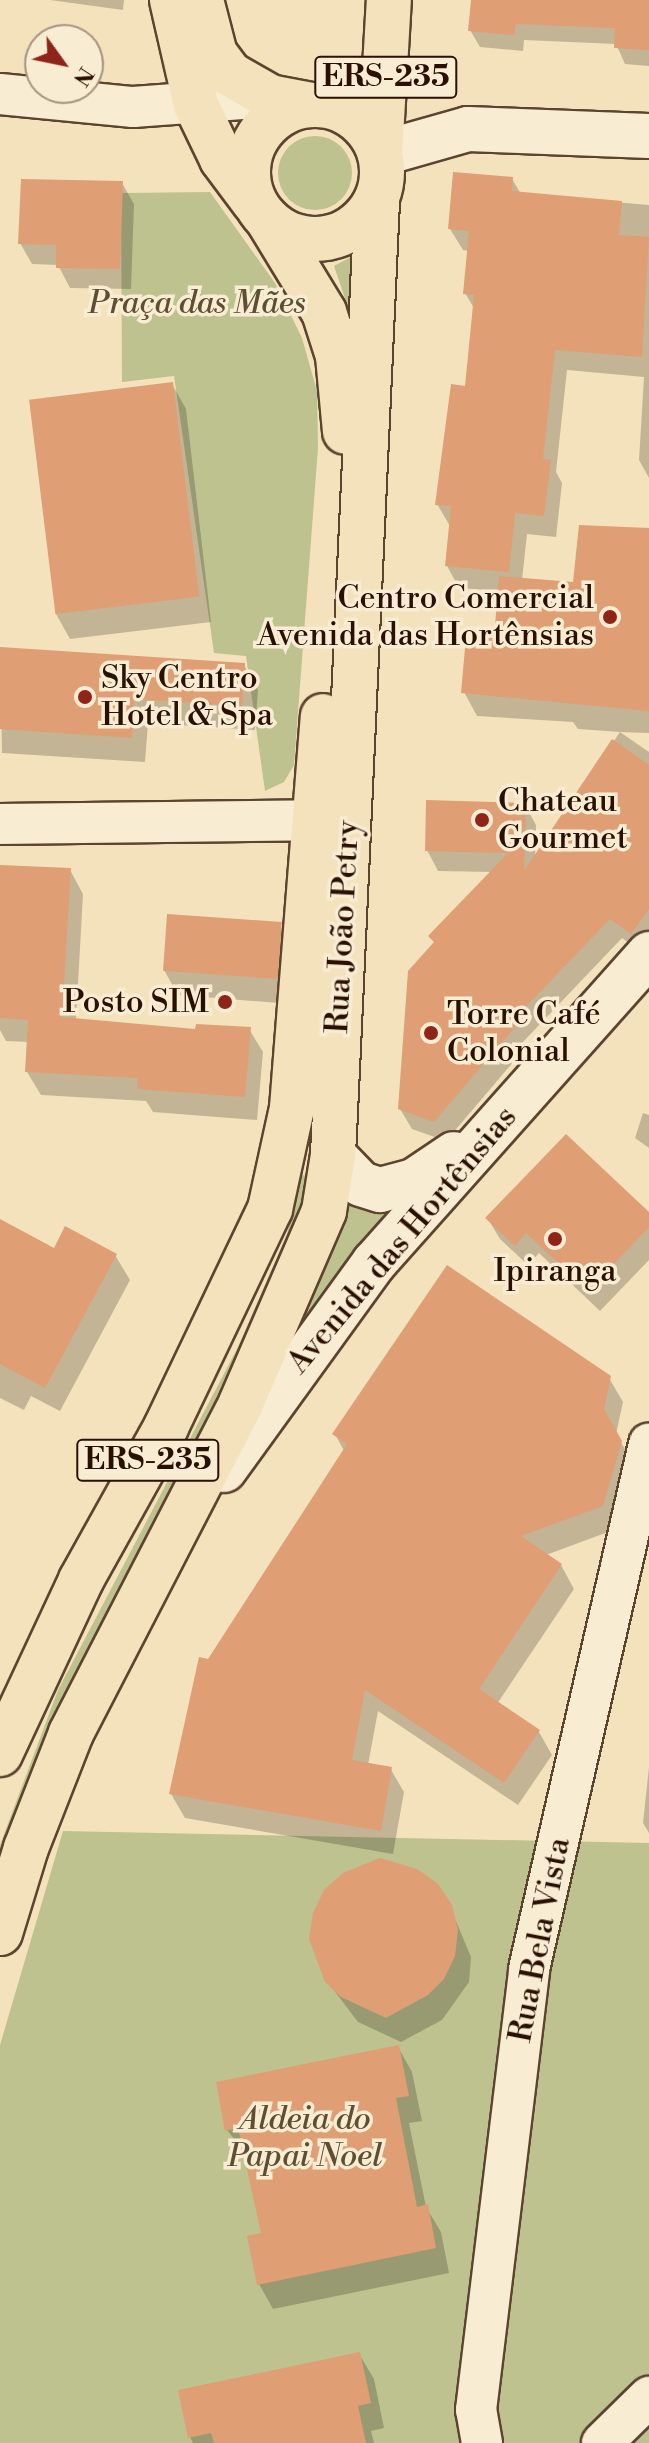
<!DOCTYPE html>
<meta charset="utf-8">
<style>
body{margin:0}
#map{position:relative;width:649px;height:2443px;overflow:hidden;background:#f4e2bc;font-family:"Libre Bodoni",serif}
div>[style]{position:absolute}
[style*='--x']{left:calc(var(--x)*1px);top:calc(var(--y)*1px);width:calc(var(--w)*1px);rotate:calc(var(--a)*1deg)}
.green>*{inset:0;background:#bec28e}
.round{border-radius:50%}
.shadow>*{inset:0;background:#0003}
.building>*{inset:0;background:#df9e73;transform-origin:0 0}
.roads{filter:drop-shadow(2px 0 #5c442f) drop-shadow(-2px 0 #5c442f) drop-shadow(0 2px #5c442f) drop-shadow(0 -2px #5c442f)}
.minor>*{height:40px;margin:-20px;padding:0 20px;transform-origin:20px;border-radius:20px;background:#f8ecd3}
.secondary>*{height:44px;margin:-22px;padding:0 22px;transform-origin:22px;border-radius:22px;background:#f8ecd3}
.primary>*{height:44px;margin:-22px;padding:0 22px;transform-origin:22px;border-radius:22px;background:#f4e2bc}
.primary>.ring{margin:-22px;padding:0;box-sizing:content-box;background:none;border:44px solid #f4e2bc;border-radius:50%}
.dots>*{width:22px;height:22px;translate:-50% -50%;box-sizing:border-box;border:4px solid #f8ecd3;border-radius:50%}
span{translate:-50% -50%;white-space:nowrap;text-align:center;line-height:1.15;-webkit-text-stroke:7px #f8ecd3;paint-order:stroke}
.shield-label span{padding:2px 6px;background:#f8ecd3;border:2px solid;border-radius:6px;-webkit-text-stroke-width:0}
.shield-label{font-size:30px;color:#2a1000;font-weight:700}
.park-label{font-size:32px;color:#5e4e32;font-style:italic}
.poi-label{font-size:32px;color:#2a1000}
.right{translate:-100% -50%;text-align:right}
.left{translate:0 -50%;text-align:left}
.street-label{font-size:32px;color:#2a1000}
.north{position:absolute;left:24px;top:24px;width:80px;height:80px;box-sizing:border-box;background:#f8ecd3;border:2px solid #a6947f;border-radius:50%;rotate:123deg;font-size:22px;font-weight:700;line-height:32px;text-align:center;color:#2a1000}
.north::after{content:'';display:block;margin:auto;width:28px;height:36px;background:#8f2418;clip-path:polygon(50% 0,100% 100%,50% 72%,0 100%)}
</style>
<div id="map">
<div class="green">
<div class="round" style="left:278px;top:136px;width:74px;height:74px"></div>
<div style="clip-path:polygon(210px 192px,275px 283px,302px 338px,317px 391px,318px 448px,294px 765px,284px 782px,265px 791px,246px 656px,214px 653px,174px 376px,122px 382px,121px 193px)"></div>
<div style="clip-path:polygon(364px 250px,351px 316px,334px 266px)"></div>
<div style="clip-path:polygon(301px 1175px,310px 1176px,296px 1236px,210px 1422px,66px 1694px,0 1872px,0 1845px,58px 1690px,238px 1347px,287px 1234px)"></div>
<div style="clip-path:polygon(351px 1194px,400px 1203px,294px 1342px,330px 1255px)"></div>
<div style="clip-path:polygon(63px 1831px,649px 1843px,649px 2443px,0 2443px,0 2045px)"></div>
</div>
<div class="shadow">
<div style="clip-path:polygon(50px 0,124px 0,123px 10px)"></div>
<div style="clip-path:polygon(473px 0,649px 0,649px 66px,625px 64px,616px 44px,524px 40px,523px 51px,480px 47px,470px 30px)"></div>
<div style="clip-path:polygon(512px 179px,521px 194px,649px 205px,649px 478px,639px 460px,644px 377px,567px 370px,556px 472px,562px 483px,556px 537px,527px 534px,522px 580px,575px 584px,649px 530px,649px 733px,620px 732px,649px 752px,649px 945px,643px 953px,622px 938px,523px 1042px,526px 1047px,446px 1141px,412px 1129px,400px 1109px,493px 872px,438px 871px,427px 850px,525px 805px,536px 825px,535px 857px,620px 732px,578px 729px,573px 722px,477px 716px,464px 692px,496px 641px,500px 591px,459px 588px,447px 566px,450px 526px,437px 504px,467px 388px,475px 310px,465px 293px,469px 251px,463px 250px,450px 229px)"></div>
<div style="clip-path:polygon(122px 183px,134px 204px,131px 289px,70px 288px,58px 265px,32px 264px,20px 243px)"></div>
<div style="clip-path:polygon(172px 384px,186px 409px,211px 622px,70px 639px,56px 614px)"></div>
<div style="clip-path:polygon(0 649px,244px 665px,258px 690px,255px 730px,148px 723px,145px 762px,2px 753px)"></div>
<div style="clip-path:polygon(70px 870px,83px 894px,76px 1020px,197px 1031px,249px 1029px,263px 1052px,257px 1120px,153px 1112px,146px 1101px,41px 1095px,27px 1072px,29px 1042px,6px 1041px,0 1030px,0 873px)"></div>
<div style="clip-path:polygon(280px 925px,295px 950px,291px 1004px,178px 995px,164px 970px)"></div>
<div style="clip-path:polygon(643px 1113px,649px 1115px,649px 1148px,635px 1138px)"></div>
<div style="clip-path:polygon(649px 1214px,649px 1260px,600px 1311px,539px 1253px,528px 1265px,500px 1239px,488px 1219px)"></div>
<div style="clip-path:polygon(0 1221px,55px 1251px,115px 1255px,130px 1280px,60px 1411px,31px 1396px,24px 1410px,0 1398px)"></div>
<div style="clip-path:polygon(609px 1378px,623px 1402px,616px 1434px,635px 1466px,616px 1529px,546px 1555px,561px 1565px,574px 1589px,497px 1704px,539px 1732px,552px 1755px,518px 1805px,378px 1711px,368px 1765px,390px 1768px,404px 1792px,393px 1854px,185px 1818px,171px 1794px,209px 1661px,344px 1451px,335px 1434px)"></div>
<div style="clip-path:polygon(649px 1767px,649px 1833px,643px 1823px)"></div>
<div style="clip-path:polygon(450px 1907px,471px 1957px,469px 1982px,442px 2020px,401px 2042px,358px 2022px,327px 1981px)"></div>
<div style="clip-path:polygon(398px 2047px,412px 2072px,422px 2121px,409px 2123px,426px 2207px,441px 2232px,449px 2273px,273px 2309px,259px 2284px,263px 2235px,246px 2154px,227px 2130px)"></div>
<div style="clip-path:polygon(359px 2354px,374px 2379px,384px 2428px,371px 2431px,374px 2443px,193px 2443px,190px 2437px)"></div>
</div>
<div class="building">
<div style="clip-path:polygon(471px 0,649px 0,649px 50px,614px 48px,615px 28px,516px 24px,514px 35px,468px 31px)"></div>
<div style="clip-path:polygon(453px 172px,513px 177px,512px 191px,622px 201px,619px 235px,649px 237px,642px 357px,555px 350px,543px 459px,551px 460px,544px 516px,515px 513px,509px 572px,445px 566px,451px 506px,435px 505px,451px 384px,465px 386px,474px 295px,463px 294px,469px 231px,448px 229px)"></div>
<div style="clip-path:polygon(21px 179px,123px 181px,120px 269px,56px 268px,56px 245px,18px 244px)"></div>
<div style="left:173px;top:382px;width:216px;height:145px;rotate:83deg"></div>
<div style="clip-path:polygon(579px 525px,649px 528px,649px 711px,461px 693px,466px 637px,494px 638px,499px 576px,573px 582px)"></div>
<div style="clip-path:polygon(0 647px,245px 663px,242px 706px,134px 699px,132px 738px,0 729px)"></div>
<div style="clip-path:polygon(612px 739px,649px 765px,649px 909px,631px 934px,610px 919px,511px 1022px,516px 1026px,434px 1122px,398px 1109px,408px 971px,434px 942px,428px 936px,508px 853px,425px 851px,426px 800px,526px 803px,524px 871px)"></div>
<div style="clip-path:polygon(0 865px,71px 868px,62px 1017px,195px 1029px,196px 1024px,251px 1027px,245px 1097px,137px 1089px,138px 1078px,25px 1072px,28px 1020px,0 1018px)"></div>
<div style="left:167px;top:914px;width:115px;height:57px;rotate:4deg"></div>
<div style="clip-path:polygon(566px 1134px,649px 1212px,649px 1227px,588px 1291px,526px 1233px,515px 1246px,485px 1218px)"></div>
<div style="clip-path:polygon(0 1219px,54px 1248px,65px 1226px,117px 1254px,45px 1388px,0 1364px)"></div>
<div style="clip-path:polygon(447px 1265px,611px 1376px,604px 1409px,622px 1441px,603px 1506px,521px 1536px,562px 1564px,479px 1689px,540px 1730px,504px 1783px,365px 1690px,352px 1760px,392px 1767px,381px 1831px,169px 1794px,199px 1657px,208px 1659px,347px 1444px,332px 1434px)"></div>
<div style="clip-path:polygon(380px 1858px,417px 1869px,438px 1884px,452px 1905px,458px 1930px,455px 1956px,444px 1979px,428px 1995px,386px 2018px,341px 1997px,325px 1982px,309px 1939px,313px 1913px,324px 1890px,343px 1873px)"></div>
<div style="clip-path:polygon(399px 2045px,409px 2096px,396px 2098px,417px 2207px,428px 2204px,436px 2248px,257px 2285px,247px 2236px,261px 2233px,238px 2128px,225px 2131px,216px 2082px)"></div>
<div style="clip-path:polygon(360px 2352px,371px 2403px,358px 2406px,366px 2443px,214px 2443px,211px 2433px,188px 2438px,178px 2390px)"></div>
</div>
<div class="roads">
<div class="minor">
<div style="--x:0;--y:94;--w:134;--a:5.6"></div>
<div style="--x:133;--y:107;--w:137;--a:-4.2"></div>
<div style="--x:0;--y:824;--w:315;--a:-0.7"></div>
<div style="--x:482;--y:2443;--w:34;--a:-100"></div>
<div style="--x:476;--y:2410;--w:444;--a:-83.1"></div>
<div style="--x:529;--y:1969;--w:539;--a:-77.12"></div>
<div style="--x:602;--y:2443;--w:66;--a:-44.4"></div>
</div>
<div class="secondary">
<div style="--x:380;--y:154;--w:91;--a:-15.9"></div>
<div style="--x:468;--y:129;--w:181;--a:2.2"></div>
<div style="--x:333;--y:1155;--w:40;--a:46"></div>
<div style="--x:361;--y:1184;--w:20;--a:18"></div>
<div style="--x:380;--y:1190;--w:35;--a:-15"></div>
<div style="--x:414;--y:1181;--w:48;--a:-34"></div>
<div style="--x:224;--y:1470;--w:256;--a:-54.1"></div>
<div style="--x:374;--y:1263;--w:414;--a:-48.3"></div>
</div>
<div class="primary">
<div style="--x:172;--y:0;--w:108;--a:77.1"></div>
<div style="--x:196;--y:105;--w:60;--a:64.3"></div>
<div style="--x:222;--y:159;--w:54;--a:53.3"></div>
<div style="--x:201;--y:0;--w:56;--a:75.5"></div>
<div style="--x:215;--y:54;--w:25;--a:53"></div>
<div style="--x:230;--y:74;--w:46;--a:29.9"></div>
<div style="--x:270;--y:97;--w:43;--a:10.8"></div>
<div class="ring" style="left:248px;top:105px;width:90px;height:90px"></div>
<div style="--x:380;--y:154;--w:154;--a:-86.7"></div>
<div style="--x:268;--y:220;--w:108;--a:58.7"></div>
<div style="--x:324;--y:312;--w:46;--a:72.3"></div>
<div style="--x:338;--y:356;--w:76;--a:84.7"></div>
<div style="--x:0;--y:1754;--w:192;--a:-65"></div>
<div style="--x:81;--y:1580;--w:175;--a:-60.9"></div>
<div style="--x:166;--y:1427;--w:242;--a:-64.5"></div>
<div style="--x:270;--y:1209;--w:103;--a:-77.7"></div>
<div style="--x:292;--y:1108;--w:393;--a:-85.5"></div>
<div style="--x:0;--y:1933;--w:89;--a:-73"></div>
<div style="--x:26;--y:1848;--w:123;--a:-68.6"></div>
<div style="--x:71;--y:1733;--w:371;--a:-62.7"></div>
<div style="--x:241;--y:1403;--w:209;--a:-66.6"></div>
<div style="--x:324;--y:1211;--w:57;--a:-80.9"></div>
<div style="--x:333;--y:1155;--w:957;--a:-87.36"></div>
</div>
</div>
<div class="dots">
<div style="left:610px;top:617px;background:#8f2418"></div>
<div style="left:85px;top:697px;background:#8f2418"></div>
<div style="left:482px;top:820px;background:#8f2418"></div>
<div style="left:225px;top:1002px;background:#8f2418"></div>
<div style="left:431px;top:1033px;background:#8f2418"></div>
<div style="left:555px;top:1239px;background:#8f2418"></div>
</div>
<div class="shield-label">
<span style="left:386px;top:77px">ERS-235</span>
<span style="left:148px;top:1460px">ERS-235</span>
</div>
<div class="park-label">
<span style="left:197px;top:303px">Praça das Mães</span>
<span style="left:305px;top:2138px">Aldeia do<br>Papai Noel</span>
</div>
<div class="poi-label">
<span class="right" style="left:594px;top:617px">Centro Comercial<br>Avenida das Hortênsias</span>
<span class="left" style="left:101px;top:697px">Sky Centro<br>Hotel &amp; Spa</span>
<span class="left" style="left:498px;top:820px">Chateau<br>Gourmet</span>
<span class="right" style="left:209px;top:1002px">Posto SIM</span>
<span class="left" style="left:447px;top:1033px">Torre Café<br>Colonial</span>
<span style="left:555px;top:1271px">Ipiranga</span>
</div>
<div class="street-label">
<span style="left:343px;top:927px;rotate:-87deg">Rua João Petry</span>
<span style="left:402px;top:1240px;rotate:-50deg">Avenida das Hortênsias</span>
<span style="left:540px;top:1940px;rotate:-79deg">Rua Bela Vista</span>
</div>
<div class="north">N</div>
</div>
